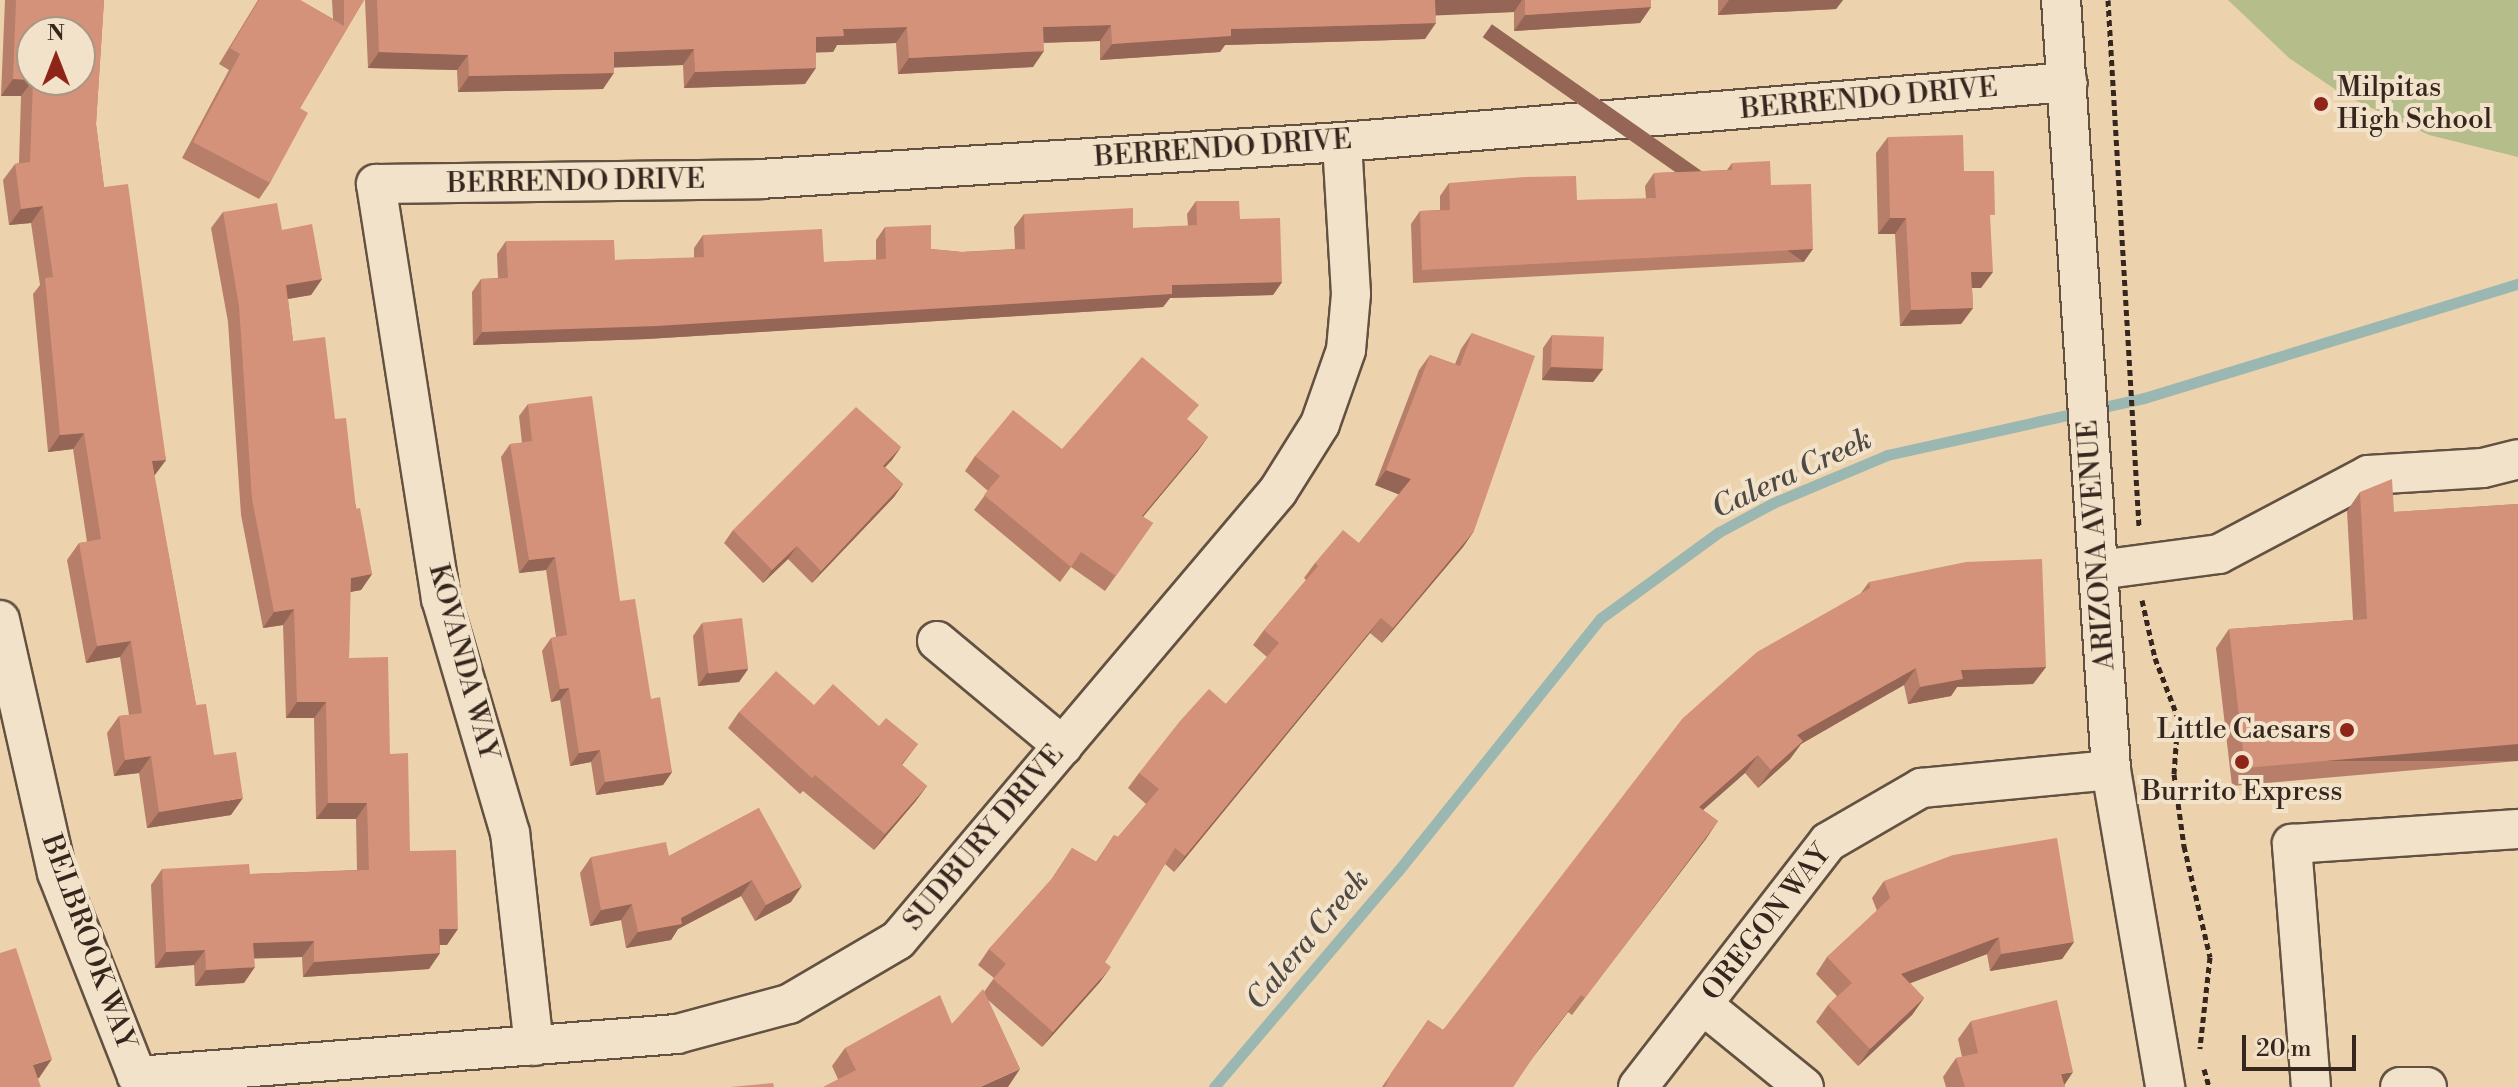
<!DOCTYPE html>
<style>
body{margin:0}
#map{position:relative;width:2518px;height:1087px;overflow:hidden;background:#ecd3ad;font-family:"Libre Bodoni",serif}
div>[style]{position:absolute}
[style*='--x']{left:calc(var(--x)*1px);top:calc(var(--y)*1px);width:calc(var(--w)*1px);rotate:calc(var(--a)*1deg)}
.green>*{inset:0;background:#b5bd8b}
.stream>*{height:11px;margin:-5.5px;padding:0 5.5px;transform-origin:5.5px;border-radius:5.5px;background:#9ab7b1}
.path>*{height:5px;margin-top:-2.5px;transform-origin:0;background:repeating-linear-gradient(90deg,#35261e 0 6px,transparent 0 10px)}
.roads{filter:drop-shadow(2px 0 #635142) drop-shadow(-2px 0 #635142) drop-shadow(0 2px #635142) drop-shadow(0 -2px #635142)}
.minor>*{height:38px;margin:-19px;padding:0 19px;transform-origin:19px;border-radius:19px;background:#f3e2ca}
.wall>*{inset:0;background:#b77e69}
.shaded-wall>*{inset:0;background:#956655;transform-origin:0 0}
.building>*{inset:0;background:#d5927a;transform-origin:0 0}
.dots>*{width:22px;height:22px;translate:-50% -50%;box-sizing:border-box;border:4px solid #f3e2ca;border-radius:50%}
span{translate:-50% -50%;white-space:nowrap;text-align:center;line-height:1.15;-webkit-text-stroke:8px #f3e2ca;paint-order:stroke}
.poi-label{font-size:28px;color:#35261e}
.left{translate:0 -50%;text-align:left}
.right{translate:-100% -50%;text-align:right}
.street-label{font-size:28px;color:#35261e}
.water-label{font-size:30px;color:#4e4a43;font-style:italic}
.north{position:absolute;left:16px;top:16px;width:80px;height:80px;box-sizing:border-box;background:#f3e2ca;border:2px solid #a79785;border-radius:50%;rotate:0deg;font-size:22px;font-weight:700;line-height:32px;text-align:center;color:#35261e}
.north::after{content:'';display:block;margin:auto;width:28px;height:36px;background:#8f2418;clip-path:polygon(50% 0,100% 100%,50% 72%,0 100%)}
.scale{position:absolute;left:2242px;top:1035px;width:114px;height:36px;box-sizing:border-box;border:4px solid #35261e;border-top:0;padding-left:10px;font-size:24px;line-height:28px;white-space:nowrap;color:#35261e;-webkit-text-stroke:6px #f3e2ca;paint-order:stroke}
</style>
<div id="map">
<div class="green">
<div style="clip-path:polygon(2228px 0,2518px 0,2518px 157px,2429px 135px,2342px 94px,2289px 58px)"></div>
</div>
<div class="stream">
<div style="--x:1214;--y:1087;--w:284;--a:-49.6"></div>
<div style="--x:1398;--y:871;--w:324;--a:-51.3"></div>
<div style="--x:1601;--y:618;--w:146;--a:-36.1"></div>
<div style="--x:1719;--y:532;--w:61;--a:-28.2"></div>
<div style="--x:1773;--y:503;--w:124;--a:-22.8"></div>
<div style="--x:1887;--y:455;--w:263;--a:-12.5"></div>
<div style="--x:2144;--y:398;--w:391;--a:-17"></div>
</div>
<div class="path">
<div style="--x:2108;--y:0;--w:527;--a:86.63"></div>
<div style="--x:2142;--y:600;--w:59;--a:77.4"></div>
<div style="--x:2155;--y:658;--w:64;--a:69"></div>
<div style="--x:2178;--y:718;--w:56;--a:94.1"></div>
<div style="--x:2174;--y:774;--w:73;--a:82.1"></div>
<div style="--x:2184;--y:846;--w:114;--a:76.8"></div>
<div style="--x:2210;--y:957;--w:92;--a:96.3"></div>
<div style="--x:2204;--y:1069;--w:19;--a:74"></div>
</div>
<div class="roads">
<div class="minor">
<div style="--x:2061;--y:0;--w:772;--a:86.28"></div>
<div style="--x:2111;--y:770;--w:322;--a:80.3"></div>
<div style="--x:2099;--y:570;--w:121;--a:-7.6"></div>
<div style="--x:2219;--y:554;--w:169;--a:-27.9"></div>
<div style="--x:2368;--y:475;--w:115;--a:-3.5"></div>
<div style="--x:2483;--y:468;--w:36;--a:-14"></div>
<div style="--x:0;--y:620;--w:259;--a:77.3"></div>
<div style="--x:57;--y:873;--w:218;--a:68.5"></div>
<div style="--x:137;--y:1076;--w:542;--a:-4.45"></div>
<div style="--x:677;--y:1034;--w:116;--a:-15"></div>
<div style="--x:789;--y:1004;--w:126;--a:-30.4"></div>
<div style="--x:898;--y:940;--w:588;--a:-49.76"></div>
<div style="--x:1278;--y:491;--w:79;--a:-57.9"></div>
<div style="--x:1320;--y:424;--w:78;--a:-70.6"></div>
<div style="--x:1346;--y:350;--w:56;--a:-84.9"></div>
<div style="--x:1351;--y:294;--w:152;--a:-93.4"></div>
<div style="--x:937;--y:641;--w:164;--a:39.8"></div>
<div style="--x:1703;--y:1005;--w:130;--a:39.1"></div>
<div style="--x:534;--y:1046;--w:214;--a:-96.4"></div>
<div style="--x:510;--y:833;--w:244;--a:-106.4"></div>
<div style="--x:441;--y:599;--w:420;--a:-98.9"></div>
<div style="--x:376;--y:184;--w:384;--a:-0.7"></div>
<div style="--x:760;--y:179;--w:583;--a:-3.64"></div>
<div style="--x:1342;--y:142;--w:728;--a:-4.72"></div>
<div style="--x:1638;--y:1087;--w:310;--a:-52.2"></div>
<div style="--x:1828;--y:842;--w:108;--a:-30.1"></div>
<div style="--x:1921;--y:788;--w:191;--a:-5.4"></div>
<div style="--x:2311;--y:1087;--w:244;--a:-94.5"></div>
<div style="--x:2292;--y:844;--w:226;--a:-3.8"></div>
<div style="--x:2400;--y:1087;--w:27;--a:0"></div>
</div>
</div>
<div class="wall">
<div style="clip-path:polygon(5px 0,104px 0,96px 124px,104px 187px,166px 460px,154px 476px,196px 705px,214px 755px,231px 815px,147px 828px,139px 773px,114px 776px,107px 733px,119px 716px,129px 715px,120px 657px,86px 663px,67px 560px,79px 543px,87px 542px,73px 449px,48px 452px,33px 294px,40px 285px,31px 223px,9px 225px,3px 180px,15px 164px,19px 163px,21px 96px,1px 96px)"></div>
<div style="clip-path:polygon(258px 0,300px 0,333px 19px,332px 0,364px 0,300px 108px,270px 183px,259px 199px,182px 158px,229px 70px,219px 64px)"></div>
<div style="clip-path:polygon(365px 0,1651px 0,1651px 7px,1640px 23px,1514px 31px,1514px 12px,1436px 15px,1425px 39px,1225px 45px,1220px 52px,1100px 60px,1100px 41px,1043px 43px,1033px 67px,898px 74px,896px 43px,837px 45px,833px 52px,816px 52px,805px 84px,684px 88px,683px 65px,614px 67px,603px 89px,458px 92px,457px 70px,368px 68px)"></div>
<div style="clip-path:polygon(1718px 0,1843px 0,1836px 9px,1718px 15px)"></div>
<div style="clip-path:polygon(1888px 137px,1964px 171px,1990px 221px,1981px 288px,1972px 288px,1973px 308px,1961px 324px,1900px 326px,1895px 234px,1878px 234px,1876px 153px)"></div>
<div style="clip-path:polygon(1732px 163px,1771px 185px,1804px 262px,1413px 283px,1411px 224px,1420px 211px,1440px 210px,1440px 196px,1449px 183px,1577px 200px,1646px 199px,1645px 186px,1654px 173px,1727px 170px)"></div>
<div style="clip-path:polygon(1196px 201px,1240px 219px,1282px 282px,1273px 295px,1170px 298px,1163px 307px,647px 339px,473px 345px,472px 292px,481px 279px,498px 278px,497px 254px,506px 241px,615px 260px,694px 258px,694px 248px,703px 235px,824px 262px,876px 260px,876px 240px,885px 227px,931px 249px,962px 252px,1015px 249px,1014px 227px,1024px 214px,1133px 228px,1188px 226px,1187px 214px)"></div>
<div style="clip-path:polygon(223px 212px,282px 230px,322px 279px,311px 295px,288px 299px,293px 341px,335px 419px,372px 574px,361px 590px,350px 592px,349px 658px,390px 754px,410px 851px,447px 945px,440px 945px,440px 953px,429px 969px,303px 977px,302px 957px,254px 958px,244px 983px,195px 986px,194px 965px,155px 968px,151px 885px,162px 869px,250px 874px,357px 870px,356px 819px,316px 819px,314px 718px,286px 718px,283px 625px,263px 628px,241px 515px,228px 322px,211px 228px)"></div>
<div style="clip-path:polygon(1472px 333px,1474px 531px,1463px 547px,1382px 643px,1370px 633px,1174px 872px,1165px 864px,1105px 962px,1100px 982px,1042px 1047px,988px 1000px,1020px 1069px,838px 1079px,832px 1066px,845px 1048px,952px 1024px,984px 992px,994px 978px,978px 965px,989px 949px,1051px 880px,1072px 848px,1096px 862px,1114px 835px,1118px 837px,1146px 804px,1128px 788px,1139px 773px,1226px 704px,1267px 657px,1253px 645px,1264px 630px,1306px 580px,1304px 578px,1315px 563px,1359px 543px,1399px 494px,1375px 485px,1419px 370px,1430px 355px,1455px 364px,1461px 349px)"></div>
<div style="clip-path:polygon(1552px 335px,1603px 369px,1593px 382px,1542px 380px,1543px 348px)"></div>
<div style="clip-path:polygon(528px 404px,620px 601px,651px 699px,672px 772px,663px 785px,596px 795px,591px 762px,570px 766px,560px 700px,551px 702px,542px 651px,551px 638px,556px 637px,546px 570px,519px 573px,501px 457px,510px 444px,522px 443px,519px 416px)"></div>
<div style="clip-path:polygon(1188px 420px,1208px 437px,1197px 452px,1143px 517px,1153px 523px,1105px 591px,1071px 567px,1060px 582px,974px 510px,988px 491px,965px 471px,975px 456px,1062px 449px)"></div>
<div style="clip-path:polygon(901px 447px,885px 467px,903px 484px,894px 497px,812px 583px,788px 559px,763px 583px,724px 543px,733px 530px)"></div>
<div style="clip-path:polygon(2360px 492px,2394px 512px,2518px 504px,2518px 761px,2232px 786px,2216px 648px,2229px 629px,2353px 620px,2347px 511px)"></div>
<div style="clip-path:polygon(1869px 582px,2046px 667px,2033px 684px,1957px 687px,1951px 696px,1908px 704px,1904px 685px,1801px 744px,1790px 759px,1758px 788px,1745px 773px,1703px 810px,1718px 821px,1572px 1015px,1568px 1012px,1532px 1058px,1513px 1087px,1382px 1087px,1428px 1020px,1443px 1030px,1861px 593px)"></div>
<div style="clip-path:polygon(702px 623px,748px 669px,739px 682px,698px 686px,693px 636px)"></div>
<div style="clip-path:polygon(814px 705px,879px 726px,918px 744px,902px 765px,927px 786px,915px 802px,874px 850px,803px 791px,800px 794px,728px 728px,739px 712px)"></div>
<div style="clip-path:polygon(759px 808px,791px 902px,755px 921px,741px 896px,678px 929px,671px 940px,626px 948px,621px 920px,590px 926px,580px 873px,591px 857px,669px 856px)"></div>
<div style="clip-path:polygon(1884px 881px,2074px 942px,2062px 959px,1990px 971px,1987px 954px,1910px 983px,1924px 998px,1912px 1015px,1858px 1066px,1816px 1022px,1828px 1005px,1837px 996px,1816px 974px,1827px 957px,1877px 911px,1872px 898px)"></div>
<div style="clip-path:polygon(1971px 1021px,2064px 1085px,2065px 1087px,1946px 1087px,1943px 1077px,1956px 1058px,1962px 1057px,1958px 1039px)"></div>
</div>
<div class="shaded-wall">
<div style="clip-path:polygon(1435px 0,1522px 0,1514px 12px,1424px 16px)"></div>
<div style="clip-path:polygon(1729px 0,1843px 0,1836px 9px,1718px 15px)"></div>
<div style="clip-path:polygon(1651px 7px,1640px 23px,1514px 31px,1525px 15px)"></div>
<div style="clip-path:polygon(1436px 23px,1425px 39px,1225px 45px,1220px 52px,1100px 60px,1112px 44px,1231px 29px)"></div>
<div style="clip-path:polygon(1111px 25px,1100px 41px,1032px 43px,1043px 27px)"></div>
<div style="clip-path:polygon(907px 27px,896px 43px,837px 45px,833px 52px,804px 53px,816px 37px,843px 29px)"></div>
<div style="clip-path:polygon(694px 49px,683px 65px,603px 68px,614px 52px)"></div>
<div style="clip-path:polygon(1044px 51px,1033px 67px,898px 74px,909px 58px)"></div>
<div style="clip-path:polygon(379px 52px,468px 55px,457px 70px,368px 68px)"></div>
<div style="clip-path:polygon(816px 68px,805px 84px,684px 88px,695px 72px)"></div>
<div style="clip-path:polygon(614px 73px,603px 89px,458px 92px,469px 76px)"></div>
<div style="clip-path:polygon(13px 79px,33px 80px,21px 96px,1px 96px)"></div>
<div style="clip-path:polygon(43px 206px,31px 223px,9px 225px,21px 209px)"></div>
<div style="clip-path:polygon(1890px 218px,1906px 218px,1895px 234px,1878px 234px)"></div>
<div style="left:1813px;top:249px;width:16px;height:392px;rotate:125deg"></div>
<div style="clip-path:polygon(1971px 272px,1993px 272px,1981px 288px,1960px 288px)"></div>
<div style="clip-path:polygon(322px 279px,311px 295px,275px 301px,286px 285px)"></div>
<div style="clip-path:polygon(1282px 282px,1273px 295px,1170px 298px,1163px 307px,647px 339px,473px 345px,482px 332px,1172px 285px)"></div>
<div style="clip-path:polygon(1973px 308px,1961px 324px,1900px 326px,1911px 310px)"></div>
<div style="clip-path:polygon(1551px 367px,1603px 369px,1593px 382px,1542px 380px)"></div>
<div style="clip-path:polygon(84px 433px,73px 449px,48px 452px,60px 435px)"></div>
<div style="clip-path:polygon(1208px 437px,1197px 452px,1131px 531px,1142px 516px)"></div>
<div style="clip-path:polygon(901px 447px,892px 460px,874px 479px,883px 466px)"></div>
<div style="clip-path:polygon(166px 460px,154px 476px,152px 461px)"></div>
<div style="clip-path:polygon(1386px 470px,1411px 479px,1400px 495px,1375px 485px)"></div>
<div style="clip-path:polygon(903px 484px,894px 497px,812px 583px,821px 571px)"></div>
<div style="clip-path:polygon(1474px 531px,1463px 547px,1382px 643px,1393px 628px)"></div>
<div style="clip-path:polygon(797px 546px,788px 559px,763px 583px,772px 570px)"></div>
<div style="clip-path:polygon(555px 557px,546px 570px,519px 573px,529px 560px)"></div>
<div style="clip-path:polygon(372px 574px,361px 590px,340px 594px,351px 578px)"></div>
<div style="clip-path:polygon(294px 609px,283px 625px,263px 628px,274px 612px)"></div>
<div style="clip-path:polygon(1381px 618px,1370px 633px,1174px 872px,1185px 856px)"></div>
<div style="clip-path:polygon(131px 641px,120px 657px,86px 663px,97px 646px)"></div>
<div style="clip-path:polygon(2046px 667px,2033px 684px,1957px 687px,1951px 696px,1908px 704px,1920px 687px,1961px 670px)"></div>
<div style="clip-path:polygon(1916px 668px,1904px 685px,1801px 744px,1790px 759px,1758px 788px,1797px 735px)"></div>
<div style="clip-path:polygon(748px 669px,739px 682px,698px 686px,707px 673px)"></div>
<div style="clip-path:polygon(569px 688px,560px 700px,551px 702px,560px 689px)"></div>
<div style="clip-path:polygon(297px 702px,326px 702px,314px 718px,286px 718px)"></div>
<div style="left:2518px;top:744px;width:17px;height:274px;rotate:90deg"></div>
<div style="clip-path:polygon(600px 750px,591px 762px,570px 766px,579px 753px)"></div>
<div style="clip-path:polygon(1758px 755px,1745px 773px,1687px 824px,1699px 807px)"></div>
<div style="clip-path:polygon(151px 756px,139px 773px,114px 776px,125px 760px)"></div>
<div style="clip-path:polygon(672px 772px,663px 785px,596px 795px,605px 782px)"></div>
<div style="clip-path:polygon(927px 786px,915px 802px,874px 850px,885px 834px)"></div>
<div style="clip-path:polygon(243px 798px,231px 815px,147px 828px,159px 812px)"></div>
<div style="clip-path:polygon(328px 803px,367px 803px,356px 819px,316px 819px)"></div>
<div style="clip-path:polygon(1718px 821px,1706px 839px,1572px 1015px,1585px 998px)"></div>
<div style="clip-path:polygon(752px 880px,741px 896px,678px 929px,671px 940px,626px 948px,638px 932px,681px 918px)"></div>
<div style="clip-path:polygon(802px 886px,791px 902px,755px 921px,766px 905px)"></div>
<div style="clip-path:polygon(632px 904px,621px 920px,590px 926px,601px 910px)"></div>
<div style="clip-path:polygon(439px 929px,458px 929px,447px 945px,428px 945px)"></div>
<div style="clip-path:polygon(1999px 937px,1987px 954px,1890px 991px,1901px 974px)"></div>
<div style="clip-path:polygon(314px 941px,302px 957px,242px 959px,253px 943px)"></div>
<div style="clip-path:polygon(2074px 942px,2062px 959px,1990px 971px,2001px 954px)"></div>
<div style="clip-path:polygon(205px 950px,194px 965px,155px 968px,166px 952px)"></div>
<div style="clip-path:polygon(440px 953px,429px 969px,303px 977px,314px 962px)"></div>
<div style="clip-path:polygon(255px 967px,244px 983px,195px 986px,206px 970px)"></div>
<div style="clip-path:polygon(1111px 967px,1100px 982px,1042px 1047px,1053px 1032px)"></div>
<div style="clip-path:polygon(1581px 995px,1568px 1012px,1531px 1060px,1543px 1043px)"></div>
<div style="clip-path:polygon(1924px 998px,1912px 1015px,1858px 1066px,1870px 1049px)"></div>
<div style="clip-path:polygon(52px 1059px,39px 1078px,20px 1084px,33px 1065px)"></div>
<div style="clip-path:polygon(1020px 1069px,1008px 1087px,980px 1087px)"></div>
<div style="clip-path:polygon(2073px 1072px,2063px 1087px,2061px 1074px)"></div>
</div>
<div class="building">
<div style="clip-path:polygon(16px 0,104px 0,96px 124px,104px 187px,128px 184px,166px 460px,152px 461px,196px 705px,206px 704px,214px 755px,236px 752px,243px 798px,159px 812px,151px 756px,125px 760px,119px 716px,142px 713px,131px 641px,97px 646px,79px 543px,101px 539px,84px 433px,60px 435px,45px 278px,53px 277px,43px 206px,21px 209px,15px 164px,30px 162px,33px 80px,80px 80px,80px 32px,32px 32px,32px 80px,13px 79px)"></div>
<div style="clip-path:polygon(259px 0,300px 0,344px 26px,344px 0,364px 0,300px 108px,308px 113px,270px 183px,193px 142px,240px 54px,230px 48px)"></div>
<div style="clip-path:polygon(377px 0,1435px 0,1436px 23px,1231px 29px,1231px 36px,1112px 44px,1111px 25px,1043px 27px,1044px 51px,909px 58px,907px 27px,843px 29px,844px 36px,816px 37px,816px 68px,695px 72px,694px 49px,614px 52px,614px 73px,469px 76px,468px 55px,379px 52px)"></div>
<div style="clip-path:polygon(1525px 0,1651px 0,1651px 7px,1525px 15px)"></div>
<div style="clip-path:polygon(1963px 135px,1964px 171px,1994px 171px,1995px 215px,1990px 215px,1993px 272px,1971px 272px,1973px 308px,1911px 310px,1906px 218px,1890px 218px,1888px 137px)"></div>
<div style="clip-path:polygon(1770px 161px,1771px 185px,1811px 184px,1813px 249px,1422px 270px,1420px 211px,1450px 210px,1449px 183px,1525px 177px,1576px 176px,1577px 200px,1656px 198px,1654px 173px,1732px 170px,1732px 163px)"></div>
<div style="clip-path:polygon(1196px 201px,1239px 201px,1240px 219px,1280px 218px,1282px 282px,1172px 285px,1172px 294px,657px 326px,482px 332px,481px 279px,508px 278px,506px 241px,614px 240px,615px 260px,704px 257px,703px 235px,822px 229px,824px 262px,886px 259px,885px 227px,931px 225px,931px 249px,962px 252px,1025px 249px,1024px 214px,1133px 208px,1133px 228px,1197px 225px)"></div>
<div style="clip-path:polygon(277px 203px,282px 230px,312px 224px,322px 279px,286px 285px,293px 341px,325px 337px,335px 419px,346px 418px,356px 509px,360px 508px,372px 574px,351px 578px,349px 658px,388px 657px,390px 754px,408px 753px,410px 851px,456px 850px,458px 929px,439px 929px,440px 953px,314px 962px,314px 941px,253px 943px,255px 967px,206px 970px,205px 950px,166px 952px,162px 869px,249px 864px,250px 874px,369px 870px,367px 803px,328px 803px,326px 702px,297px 702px,294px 609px,274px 612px,252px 499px,239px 306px,223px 212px)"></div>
<div style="clip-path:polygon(1472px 333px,1535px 356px,1474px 531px,1393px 628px,1381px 618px,1185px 856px,1175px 848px,1105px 962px,1111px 967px,1053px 1032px,993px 979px,1006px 964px,989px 949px,1055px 875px,1072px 848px,1097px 862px,1114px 835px,1118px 837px,1159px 789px,1139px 773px,1180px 721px,1209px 689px,1226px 704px,1279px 643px,1264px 630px,1318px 566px,1315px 563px,1343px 530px,1359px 543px,1411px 479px,1386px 470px,1430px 355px,1460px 366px)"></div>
<div style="left:1552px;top:335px;width:52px;height:32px;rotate:2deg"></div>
<div style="clip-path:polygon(1142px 357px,1199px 405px,1187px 419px,1208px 437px,1142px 516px,1153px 523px,1116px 576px,1081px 552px,1071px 567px,984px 495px,1000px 476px,975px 456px,1013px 410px,1062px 449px)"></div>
<div style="clip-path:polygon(592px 396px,620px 601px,635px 599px,651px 699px,660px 697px,672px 772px,605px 782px,600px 750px,579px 753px,569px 688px,560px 689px,551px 638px,567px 635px,555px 557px,529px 560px,510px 444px,532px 441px,528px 404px)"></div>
<div style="clip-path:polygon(856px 407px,901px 447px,883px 466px,903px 484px,821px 571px,797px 546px,772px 570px,733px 530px)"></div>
<div style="clip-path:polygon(2392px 479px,2394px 512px,2518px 504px,2518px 744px,2245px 768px,2229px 629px,2367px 619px,2360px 492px)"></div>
<div style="clip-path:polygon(2042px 559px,2046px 667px,1961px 670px,1963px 679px,1920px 687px,1916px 668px,1797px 735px,1803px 741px,1771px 770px,1758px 755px,1699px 807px,1718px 821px,1585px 998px,1581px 995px,1543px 1043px,1513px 1087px,1385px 1087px,1391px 1073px,1428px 1020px,1443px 1030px,1682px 719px,1757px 652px,1870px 588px,1869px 582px,1966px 562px)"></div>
<div style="left:742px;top:618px;width:51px;height:40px;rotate:83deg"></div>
<div style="clip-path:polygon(776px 671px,814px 705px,833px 684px,879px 726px,886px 718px,918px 744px,901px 764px,927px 786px,885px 834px,815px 775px,812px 778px,739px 712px)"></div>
<div style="clip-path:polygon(759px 808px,802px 886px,766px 905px,752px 880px,681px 918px,682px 924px,638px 932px,632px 904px,601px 910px,591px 857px,666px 842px,669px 856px)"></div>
<div style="clip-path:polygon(2057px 838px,2074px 942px,2001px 954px,1999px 937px,1901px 974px,1924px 998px,1870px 1049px,1828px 1005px,1852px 983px,1827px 957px,1890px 898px,1884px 881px,1953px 855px)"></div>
<div style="clip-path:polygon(16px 948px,52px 1059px,33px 1065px,41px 1087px,0 1087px,0 953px)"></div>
<div style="clip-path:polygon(983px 989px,1020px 1069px,980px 1087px,823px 1087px,856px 1070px,845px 1048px,940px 995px,952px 1024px)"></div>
<div style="clip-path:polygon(2057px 1000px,2073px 1072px,2061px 1074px,2065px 1087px,1965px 1087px,1956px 1058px,1978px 1053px,1971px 1021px)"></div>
<div style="clip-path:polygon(773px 1083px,774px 1087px,731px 1087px)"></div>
</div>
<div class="dots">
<div style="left:2321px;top:104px;background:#8f2418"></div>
<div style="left:2347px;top:730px;background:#8f2418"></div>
<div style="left:2242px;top:762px;background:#8f2418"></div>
</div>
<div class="poi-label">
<span class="left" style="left:2337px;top:104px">Milpitas<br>High School</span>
<span class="right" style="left:2331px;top:730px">Little Caesars</span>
<span style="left:2242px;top:792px">Burrito Express</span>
</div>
<div class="street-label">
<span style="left:1869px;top:99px;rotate:-5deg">BERRENDO DRIVE</span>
<span style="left:1223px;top:149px;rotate:-4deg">BERRENDO DRIVE</span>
<span style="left:576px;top:182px;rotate:-1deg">BERRENDO DRIVE</span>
<span style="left:2097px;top:545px;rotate:-94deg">ARIZONA AVENUE</span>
<span style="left:463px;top:662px;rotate:75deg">KOVANDA WAY</span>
<span style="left:984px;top:838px;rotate:-50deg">SUDBURY DRIVE</span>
<span style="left:1767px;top:923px;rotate:-52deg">OREGON WAY</span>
<span style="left:88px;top:942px;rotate:70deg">BELBROOK WAY</span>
</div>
<div class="water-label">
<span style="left:1792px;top:474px;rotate:-25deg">Calera Creek</span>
<span style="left:1308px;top:940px;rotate:-50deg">Calera Creek</span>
</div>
<div class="north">N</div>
<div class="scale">20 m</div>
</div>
